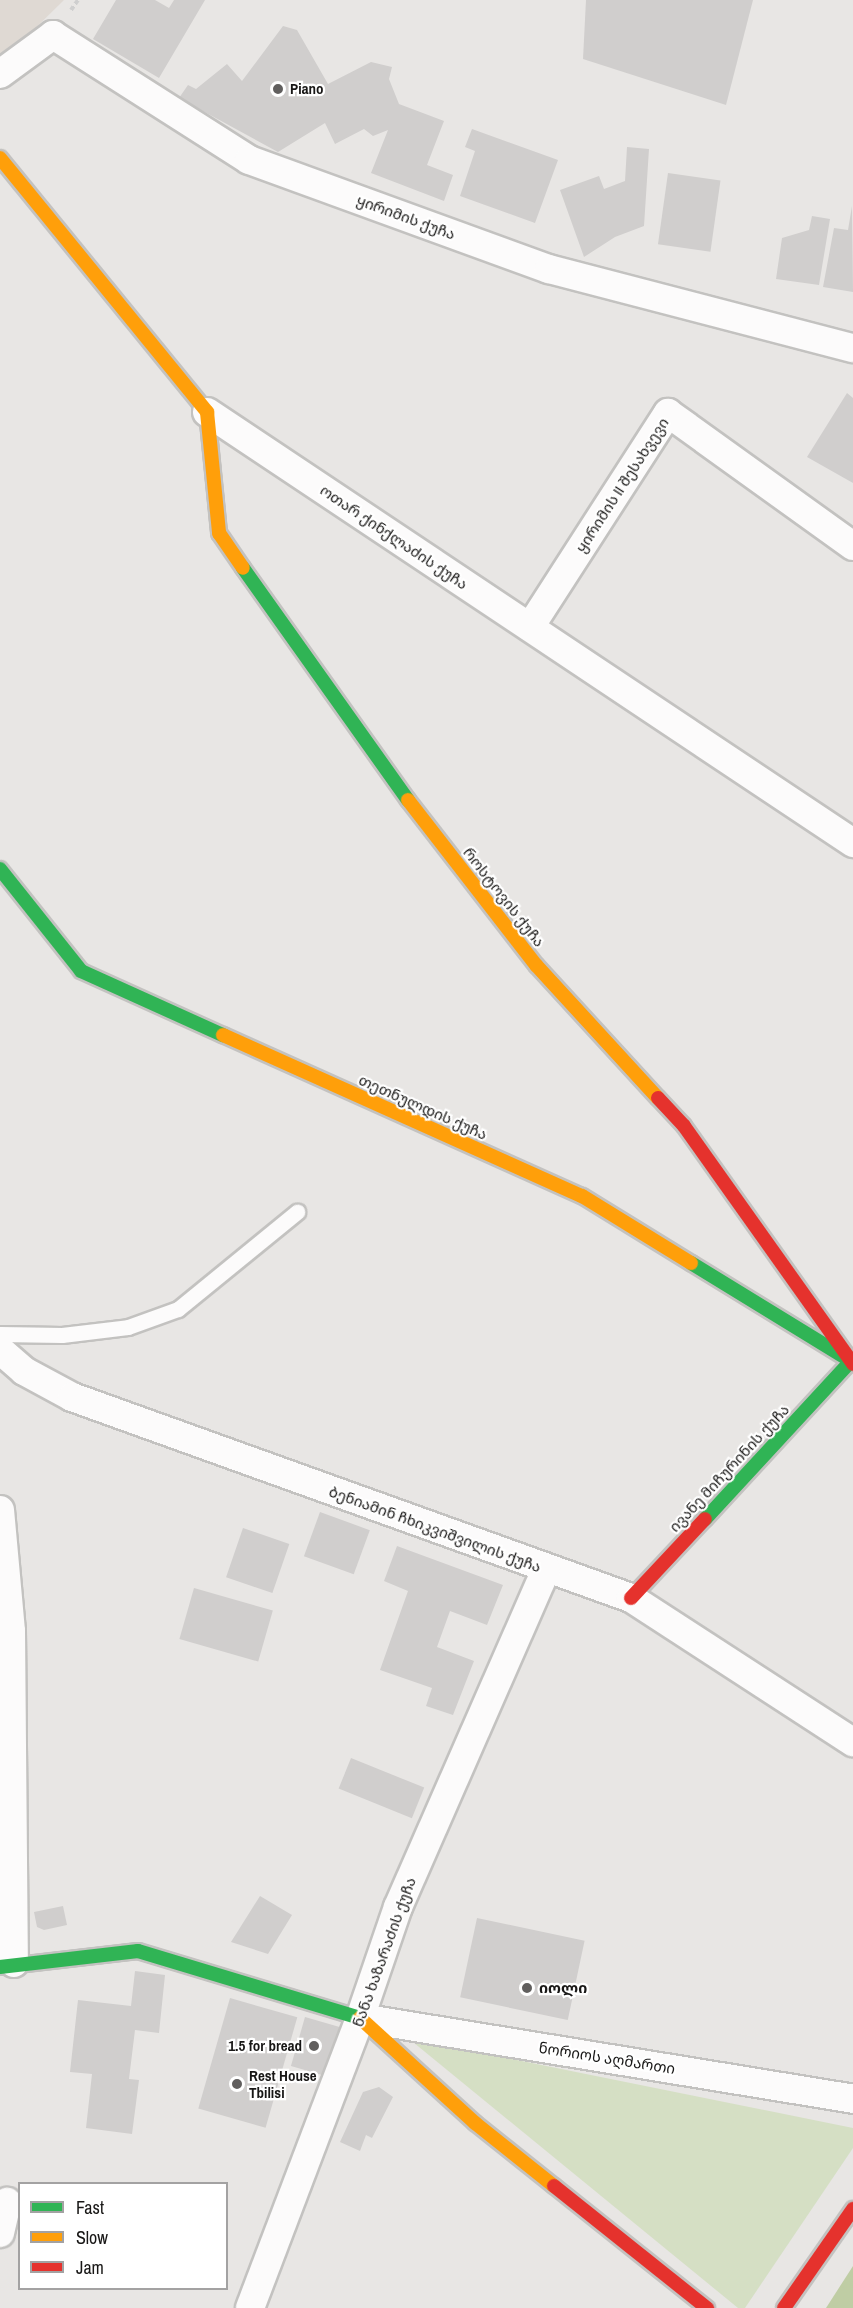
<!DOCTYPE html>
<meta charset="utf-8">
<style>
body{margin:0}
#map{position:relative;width:853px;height:2308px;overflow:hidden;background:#e8e6e4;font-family:"Archivo Narrow","Noto Sans Georgian",sans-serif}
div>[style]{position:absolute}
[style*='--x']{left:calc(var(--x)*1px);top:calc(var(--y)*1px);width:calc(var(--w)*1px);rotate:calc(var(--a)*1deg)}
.built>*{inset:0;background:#dfd9d3}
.green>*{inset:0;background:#d5dfc4}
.forest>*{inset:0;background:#bfcda4}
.building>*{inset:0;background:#d0cecd;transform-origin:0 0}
.path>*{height:4px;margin-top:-2px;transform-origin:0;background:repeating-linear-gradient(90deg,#cfcfcf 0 4.5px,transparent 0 7.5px)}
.roads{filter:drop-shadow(2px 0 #c3c2c0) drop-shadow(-2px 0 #c3c2c0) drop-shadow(0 2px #c3c2c0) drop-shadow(0 -2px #c3c2c0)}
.lane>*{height:15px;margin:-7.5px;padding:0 7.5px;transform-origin:7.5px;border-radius:7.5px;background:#fcfbfb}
.street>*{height:28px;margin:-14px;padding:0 14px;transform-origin:14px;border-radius:14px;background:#fcfbfb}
.fast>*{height:14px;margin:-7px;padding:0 7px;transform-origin:7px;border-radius:7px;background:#30b455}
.slow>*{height:14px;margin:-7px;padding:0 7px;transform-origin:7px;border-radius:7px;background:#ff9f0a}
.jam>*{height:14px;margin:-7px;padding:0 7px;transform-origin:7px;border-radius:7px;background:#e5322d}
.dots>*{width:16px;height:16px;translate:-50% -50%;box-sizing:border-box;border:3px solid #fff;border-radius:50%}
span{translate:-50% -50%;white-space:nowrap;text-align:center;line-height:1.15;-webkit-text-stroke:4.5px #fff;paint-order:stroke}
.poi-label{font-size:15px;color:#181716;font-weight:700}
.left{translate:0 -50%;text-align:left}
.right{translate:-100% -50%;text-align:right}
.street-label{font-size:15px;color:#181716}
.legend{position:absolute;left:18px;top:2182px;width:210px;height:108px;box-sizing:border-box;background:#fff;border:2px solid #a3a2a2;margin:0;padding:8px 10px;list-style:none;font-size:18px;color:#181716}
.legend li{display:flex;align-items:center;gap:12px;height:30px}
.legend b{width:30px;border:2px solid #a3a2a2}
</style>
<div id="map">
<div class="built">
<div style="clip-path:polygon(0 0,64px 0,0 63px)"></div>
</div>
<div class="green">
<div style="clip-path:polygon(408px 2038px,853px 2128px,853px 2148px,745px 2308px,738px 2308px)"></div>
</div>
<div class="forest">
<div style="clip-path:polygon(853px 2266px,853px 2308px,826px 2308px)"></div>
</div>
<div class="building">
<div style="clip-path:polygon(116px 0,155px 0,169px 8px,174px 0,205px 0,159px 78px,93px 39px)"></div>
<div style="clip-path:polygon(586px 0,753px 0,726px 105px,583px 59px)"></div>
<div style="clip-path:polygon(283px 26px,297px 30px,328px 84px,371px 62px,392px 67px,389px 79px,399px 104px,444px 121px,427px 165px,453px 175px,444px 201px,371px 173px,388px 130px,373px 136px,364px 129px,335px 144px,325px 123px,278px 152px,179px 98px,188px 85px,196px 89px,227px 64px,242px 81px)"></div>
<div style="clip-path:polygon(472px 129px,558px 160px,535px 223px,460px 196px,475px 151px,465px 147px)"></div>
<div style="clip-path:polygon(627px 147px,649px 149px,644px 226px,615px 237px,584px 257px,560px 190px,599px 176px,604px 189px,625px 181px)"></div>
<div style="left:668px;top:173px;width:53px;height:72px;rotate:8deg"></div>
<div style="clip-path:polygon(852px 206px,853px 292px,823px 287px,834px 228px,848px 230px)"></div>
<div style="clip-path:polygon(812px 216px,830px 219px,819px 285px,776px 279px,782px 238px,809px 230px)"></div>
<div style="clip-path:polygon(847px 393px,853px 398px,853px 483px,807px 457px)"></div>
<div style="left:320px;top:1512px;width:53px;height:47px;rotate:20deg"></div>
<div style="left:243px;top:1528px;width:49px;height:52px;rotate:19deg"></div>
<div style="clip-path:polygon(397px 1546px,503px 1585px,487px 1625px,450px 1611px,437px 1647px,474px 1661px,453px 1715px,426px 1706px,432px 1688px,380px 1670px,408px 1591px,384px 1581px)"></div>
<div style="left:194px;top:1588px;width:82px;height:53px;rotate:16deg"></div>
<div style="left:351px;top:1758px;width:79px;height:33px;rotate:22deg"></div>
<div style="clip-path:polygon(260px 1896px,292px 1915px,268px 1954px,231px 1942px)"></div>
<div style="clip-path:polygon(63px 1906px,67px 1925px,44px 1930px,37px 1927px,34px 1912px)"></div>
<div style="left:477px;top:1918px;width:110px;height:81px;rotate:12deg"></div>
<div style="clip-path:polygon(135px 1971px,165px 1975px,159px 2033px,135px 2030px,129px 2079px,139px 2080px,132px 2134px,86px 2128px,92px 2074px,70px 2072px,78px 2000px,131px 2006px)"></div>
<div style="left:230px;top:1998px;width:70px;height:115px;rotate:16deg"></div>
<div style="left:305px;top:2017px;width:36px;height:51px;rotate:16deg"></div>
<div style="clip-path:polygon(379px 2087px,393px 2097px,372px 2138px,366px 2135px,360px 2151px,340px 2142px,363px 2092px)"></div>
</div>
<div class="path">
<div style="--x:71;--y:10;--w:12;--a:-55"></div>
</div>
<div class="roads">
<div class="lane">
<div style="--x:0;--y:1334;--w:62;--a:0.9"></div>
<div style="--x:62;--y:1335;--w:66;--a:-6.9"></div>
<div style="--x:128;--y:1327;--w:53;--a:-19.8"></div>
<div style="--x:178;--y:1309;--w:154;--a:-39.2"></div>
</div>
<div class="street">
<div style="--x:0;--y:74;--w:66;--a:-36.3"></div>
<div style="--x:53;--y:35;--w:232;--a:32.5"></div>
<div style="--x:249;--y:160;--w:319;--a:20"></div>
<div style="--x:549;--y:269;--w:314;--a:14.6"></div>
<div style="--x:207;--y:412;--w:777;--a:33.71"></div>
<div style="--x:530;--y:627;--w:255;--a:-57.2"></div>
<div style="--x:668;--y:413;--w:228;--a:35.7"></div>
<div style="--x:0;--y:1350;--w:32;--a:41"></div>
<div style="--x:24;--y:1371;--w:55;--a:28.4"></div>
<div style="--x:72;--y:1397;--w:594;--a:19.78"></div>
<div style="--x:631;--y:1598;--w:265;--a:33"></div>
<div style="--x:0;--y:1510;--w:121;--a:84.8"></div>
<div style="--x:11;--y:1631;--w:332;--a:89.5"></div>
<div style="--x:360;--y:2018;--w:500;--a:9.3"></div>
<div style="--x:0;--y:2233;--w:32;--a:-77"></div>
<div style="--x:250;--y:2308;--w:310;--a:-69.2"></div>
<div style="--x:360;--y:2018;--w:117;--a:-71.1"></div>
<div style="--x:398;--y:1907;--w:368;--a:-66.3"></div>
</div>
<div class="fast">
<div style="--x:243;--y:568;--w:285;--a:54.6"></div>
<div style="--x:0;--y:869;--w:130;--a:51.5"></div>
<div style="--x:81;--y:971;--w:156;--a:24.3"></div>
<div style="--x:691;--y:1263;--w:188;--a:31.5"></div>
<div style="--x:851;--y:1361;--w:215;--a:132.7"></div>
<div style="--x:0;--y:1967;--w:139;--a:-6.6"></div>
<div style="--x:138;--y:1951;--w:232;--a:16.8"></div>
</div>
<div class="slow">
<div style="--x:0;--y:158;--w:328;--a:50.8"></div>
<div style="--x:207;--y:412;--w:122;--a:84.3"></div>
<div style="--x:219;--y:533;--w:42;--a:55.6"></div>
<div style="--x:408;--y:800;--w:209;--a:52.2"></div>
<div style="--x:536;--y:965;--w:180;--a:47.5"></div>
<div style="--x:223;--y:1035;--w:393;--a:24.2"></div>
<div style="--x:582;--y:1196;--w:128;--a:31.6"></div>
<div style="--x:360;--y:2018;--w:156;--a:42.4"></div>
<div style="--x:475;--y:2123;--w:101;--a:38.6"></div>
</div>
<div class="jam">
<div style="--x:658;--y:1098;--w:38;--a:47"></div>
<div style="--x:684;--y:1126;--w:292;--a:54.6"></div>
<div style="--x:631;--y:1598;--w:108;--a:-46.9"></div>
<div style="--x:554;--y:2186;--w:196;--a:38.6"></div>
<div style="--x:784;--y:2308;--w:121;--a:-55.1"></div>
</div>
</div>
<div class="dots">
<div style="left:278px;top:89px;background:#615f5e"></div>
<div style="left:527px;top:1988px;background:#615f5e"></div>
<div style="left:314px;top:2046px;background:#615f5e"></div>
<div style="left:237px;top:2084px;background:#615f5e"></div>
</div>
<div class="poi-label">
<span class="left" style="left:290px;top:89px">Piano</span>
<span class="left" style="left:539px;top:1988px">იოლი</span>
<span class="right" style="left:302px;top:2046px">1.5 for bread</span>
<span class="left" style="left:249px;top:2084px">Rest House<br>Tbilisi</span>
</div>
<div class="street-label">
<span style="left:406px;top:217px;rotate:20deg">ყირიმის ქუჩა</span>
<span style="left:622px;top:485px;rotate:-57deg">ყირიმის II შესახვევი</span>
<span style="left:394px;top:537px;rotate:34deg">ოთარ ქინქლაძის ქუჩა</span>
<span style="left:504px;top:897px;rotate:52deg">როსტოვის ქუჩა</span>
<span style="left:423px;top:1107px;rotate:24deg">თეთნულდის ქუჩა</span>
<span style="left:729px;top:1468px;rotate:-47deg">ივანე მიჩურინის ქუჩა</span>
<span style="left:435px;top:1529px;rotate:20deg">ბენიამინ ჩხიკვიშვილის ქუჩა</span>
<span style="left:384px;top:1952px;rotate:-70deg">ნანა ხაზარაძის ქუჩა</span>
<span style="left:607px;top:2058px;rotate:9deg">ნორიოს აღმართი</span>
</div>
<ul class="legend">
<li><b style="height:8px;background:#30b455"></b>Fast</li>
<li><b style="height:8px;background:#ff9f0a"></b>Slow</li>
<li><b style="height:8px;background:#e5322d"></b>Jam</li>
</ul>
</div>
